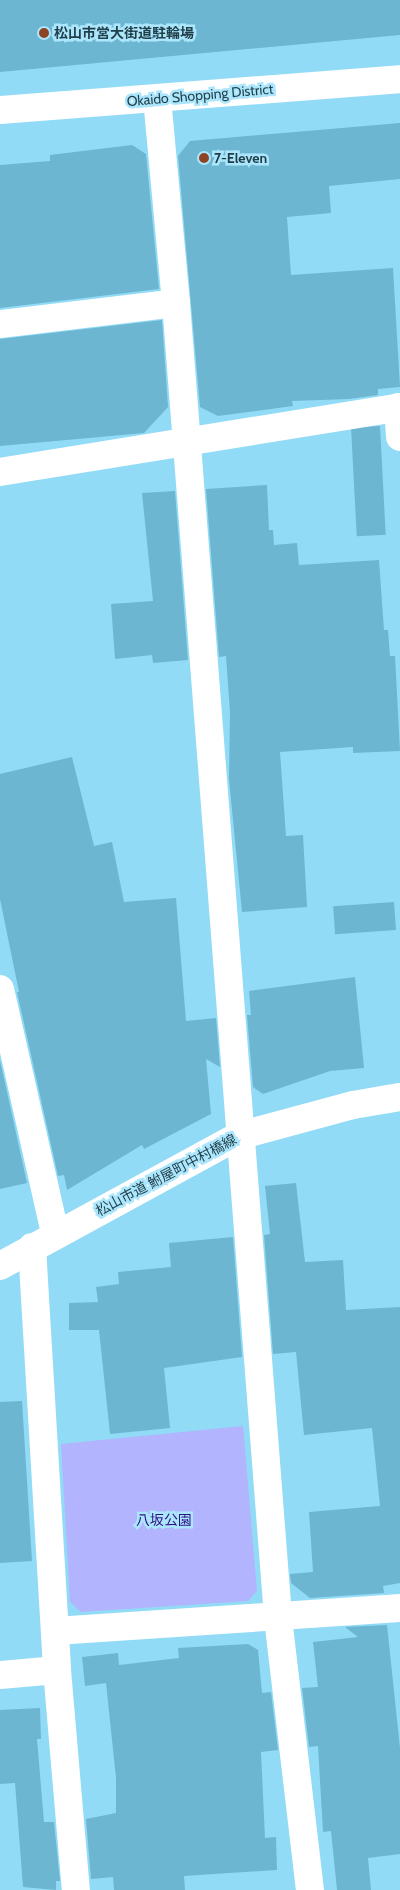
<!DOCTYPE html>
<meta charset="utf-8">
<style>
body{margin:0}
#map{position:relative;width:400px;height:1890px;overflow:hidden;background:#91dbf6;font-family:Cabin,"Noto Sans JP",sans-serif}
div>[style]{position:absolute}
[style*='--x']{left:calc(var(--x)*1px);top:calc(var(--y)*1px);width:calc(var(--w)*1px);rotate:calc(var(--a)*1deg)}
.green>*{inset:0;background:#b3b4fe}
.building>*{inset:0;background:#6db6d1;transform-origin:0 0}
.street>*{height:28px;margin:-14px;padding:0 14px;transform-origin:14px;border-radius:14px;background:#fff}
.secondary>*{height:28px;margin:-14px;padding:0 14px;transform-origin:14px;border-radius:14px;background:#fff}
.dots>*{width:14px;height:14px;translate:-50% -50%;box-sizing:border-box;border:2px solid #ace6fc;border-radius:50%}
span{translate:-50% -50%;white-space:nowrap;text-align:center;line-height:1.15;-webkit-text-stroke:5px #ace6fc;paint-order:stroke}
.poi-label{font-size:14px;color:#1f3e48;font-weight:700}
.left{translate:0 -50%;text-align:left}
.street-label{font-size:14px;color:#1f3e48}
.park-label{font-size:14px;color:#301085}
</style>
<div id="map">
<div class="green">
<div style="clip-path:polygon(243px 1426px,257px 1591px,248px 1601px,81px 1612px,70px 1602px,61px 1444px)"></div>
</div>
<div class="building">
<div style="clip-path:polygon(0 0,400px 0,400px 35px,0 72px)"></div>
<div style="clip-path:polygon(400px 123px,400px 179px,329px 186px,331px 213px,287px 217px,291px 275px,393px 268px,400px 387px,378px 389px,378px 395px,349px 399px,292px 401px,293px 406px,218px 416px,200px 407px,178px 156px,190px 141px)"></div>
<div style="clip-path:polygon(132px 145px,146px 154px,159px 289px,0 308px,0 165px,50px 161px,50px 155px)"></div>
<div style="clip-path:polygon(162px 320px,168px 407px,144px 433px,0 446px,0 339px)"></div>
<div style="left:380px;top:426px;width:109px;height:29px;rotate:87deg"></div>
<div style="clip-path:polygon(267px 485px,269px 530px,273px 530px,274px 545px,297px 543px,299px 565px,379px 560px,384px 630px,388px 630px,390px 656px,395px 656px,400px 751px,353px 753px,353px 747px,280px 752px,286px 836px,303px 835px,307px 907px,242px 912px,229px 779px,230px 712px,226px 656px,219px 657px,206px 489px)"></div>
<div style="clip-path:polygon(175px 491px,188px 660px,153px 663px,152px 655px,115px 659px,111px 604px,153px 601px,142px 493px)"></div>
<div style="clip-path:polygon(72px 757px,94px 846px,112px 842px,124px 902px,176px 898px,186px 1021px,216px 1018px,220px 1067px,206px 1059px,211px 1114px,144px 1149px,142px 1145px,67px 1190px,64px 1175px,58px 1176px,17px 992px,19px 992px,0 899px,0 774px)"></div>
<div style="left:394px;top:902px;width:28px;height:61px;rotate:86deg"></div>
<div style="clip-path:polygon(355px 977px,364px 1068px,330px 1071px,263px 1094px,253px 1087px,247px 1015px,251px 1015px,249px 991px)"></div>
<div style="clip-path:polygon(0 1060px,27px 1183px,0 1189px)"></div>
<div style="clip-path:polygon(296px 1183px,305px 1262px,343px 1260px,346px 1310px,400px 1307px,400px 1583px,383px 1586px,384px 1593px,310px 1598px,291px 1583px,290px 1574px,313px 1572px,309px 1512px,380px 1506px,372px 1428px,304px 1435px,296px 1352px,273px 1354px,264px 1235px,270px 1234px,265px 1186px)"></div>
<div style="clip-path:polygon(233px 1237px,242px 1357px,164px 1368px,170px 1428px,110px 1434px,99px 1330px,69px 1330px,69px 1303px,98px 1302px,96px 1287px,119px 1284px,118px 1272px,171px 1267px,169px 1243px)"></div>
<div style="clip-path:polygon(22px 1401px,32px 1561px,0 1563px,0 1402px)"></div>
<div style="clip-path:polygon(387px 1625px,400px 1748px,400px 1854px,368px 1858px,371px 1890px,337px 1890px,331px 1831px,323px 1832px,318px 1746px,309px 1747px,302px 1688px,318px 1687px,313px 1642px,358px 1637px,345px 1627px)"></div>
<div style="clip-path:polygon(248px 1644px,258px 1650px,262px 1693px,271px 1692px,278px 1750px,261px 1752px,265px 1838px,276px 1837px,277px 1870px,184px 1876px,185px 1890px,114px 1890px,113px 1877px,91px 1879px,86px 1819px,116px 1813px,116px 1778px,106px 1683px,85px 1686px,82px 1657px,118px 1653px,119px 1665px,179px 1658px,178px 1648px)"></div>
<div style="clip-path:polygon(40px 1708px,41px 1739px,37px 1739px,44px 1822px,54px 1822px,60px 1881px,56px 1881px,56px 1890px,23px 1887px,15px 1783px,0 1784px,0 1710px)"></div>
</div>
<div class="street">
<div style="--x:157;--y:98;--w:206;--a:84.7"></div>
<div style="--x:176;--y:303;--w:1319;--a:85.56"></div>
<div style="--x:278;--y:1618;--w:274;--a:83.3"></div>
<div style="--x:0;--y:110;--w:401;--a:-4.4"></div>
<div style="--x:0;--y:324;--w:177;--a:-6.8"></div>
<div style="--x:398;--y:407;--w:30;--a:86"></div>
<div style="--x:0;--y:472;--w:405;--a:-9.2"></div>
<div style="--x:0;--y:989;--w:251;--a:77.3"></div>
<div style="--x:32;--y:1247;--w:424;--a:86.6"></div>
<div style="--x:57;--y:1670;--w:221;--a:85.1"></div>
<div style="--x:55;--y:1631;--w:346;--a:-3.8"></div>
<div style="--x:0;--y:1675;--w:57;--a:-5"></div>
</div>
<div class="secondary">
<div style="--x:0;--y:1266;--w:271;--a:-28.6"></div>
<div style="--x:238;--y:1136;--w:119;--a:-15.1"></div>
<div style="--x:353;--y:1105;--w:48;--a:-9.7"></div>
</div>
<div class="dots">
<div style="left:44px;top:33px;background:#8c4424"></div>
<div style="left:204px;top:158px;background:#8c4424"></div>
</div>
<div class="poi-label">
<span class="left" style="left:54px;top:33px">松山市営大街道駐輪場</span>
<span class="left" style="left:214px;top:158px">7-Eleven</span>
</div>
<div class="street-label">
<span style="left:200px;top:95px;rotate:-5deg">Okaido Shopping District</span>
<span style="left:166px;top:1175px;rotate:-28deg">松山市道 鮒屋町中村橋線</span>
</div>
<div class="park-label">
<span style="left:164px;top:1520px">八坂公園</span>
</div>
</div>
